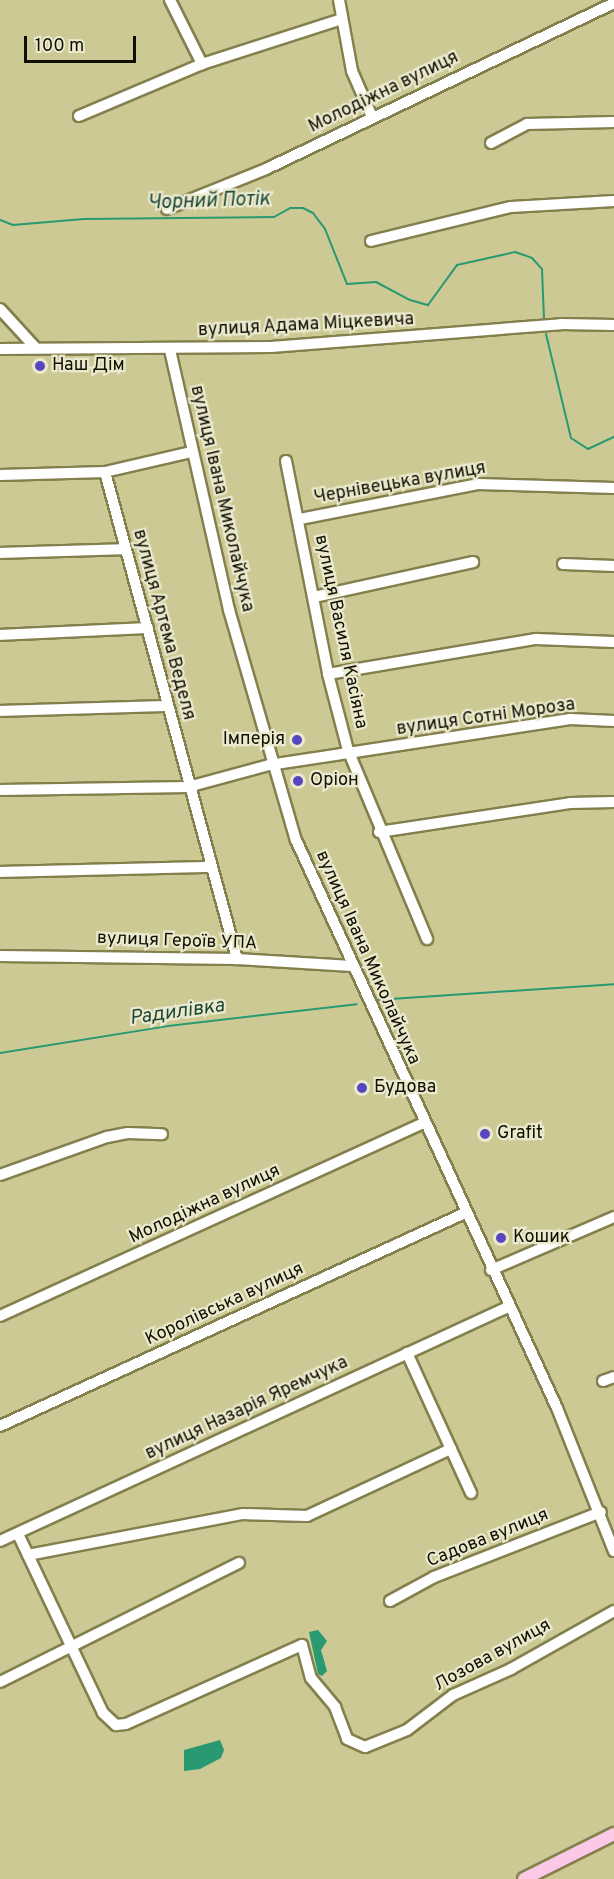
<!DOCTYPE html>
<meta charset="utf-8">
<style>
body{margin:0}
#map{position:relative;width:614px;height:1879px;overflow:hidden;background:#cdc994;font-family:Overpass,sans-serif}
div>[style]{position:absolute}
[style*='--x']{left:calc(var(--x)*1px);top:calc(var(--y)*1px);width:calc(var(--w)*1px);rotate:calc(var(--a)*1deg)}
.water>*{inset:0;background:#289971}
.stream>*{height:2px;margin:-1px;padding:0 1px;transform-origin:1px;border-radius:1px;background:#289971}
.roads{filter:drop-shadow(2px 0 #84804e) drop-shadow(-2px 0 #84804e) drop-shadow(0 2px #84804e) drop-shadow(0 -2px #84804e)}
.minor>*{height:10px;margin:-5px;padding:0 5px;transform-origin:5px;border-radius:5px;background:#fff}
.major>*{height:12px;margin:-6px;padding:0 6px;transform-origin:6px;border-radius:6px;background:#fbc8e5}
.dots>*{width:16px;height:16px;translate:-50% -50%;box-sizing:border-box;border:3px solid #eae9ce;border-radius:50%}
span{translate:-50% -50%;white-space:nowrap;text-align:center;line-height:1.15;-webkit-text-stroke:4.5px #eae9ce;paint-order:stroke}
.street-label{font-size:18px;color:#110f00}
.poi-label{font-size:18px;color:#110f00}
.left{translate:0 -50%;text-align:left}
.right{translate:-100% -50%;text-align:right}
.water-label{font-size:20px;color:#1a4735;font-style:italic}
.scale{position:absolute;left:24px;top:36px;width:112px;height:27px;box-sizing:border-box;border:3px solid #110f00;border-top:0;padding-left:8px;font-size:18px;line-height:21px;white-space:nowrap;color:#110f00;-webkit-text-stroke:4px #eae9ce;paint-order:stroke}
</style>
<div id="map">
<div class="water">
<div style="clip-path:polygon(318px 1630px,327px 1641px,321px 1650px,327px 1671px,322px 1676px,318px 1674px,309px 1632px)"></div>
<div style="clip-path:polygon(220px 1740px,224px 1750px,221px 1758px,200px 1769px,184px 1771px,184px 1750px)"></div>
</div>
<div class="stream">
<div style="--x:0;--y:220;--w:14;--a:21"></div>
<div style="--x:13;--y:225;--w:71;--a:-4.8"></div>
<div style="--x:84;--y:219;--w:190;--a:-0.6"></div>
<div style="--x:274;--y:217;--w:18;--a:-29"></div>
<div style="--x:290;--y:208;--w:13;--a:0"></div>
<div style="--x:303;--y:208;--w:11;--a:27"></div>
<div style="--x:313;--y:213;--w:20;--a:53"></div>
<div style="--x:325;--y:229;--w:59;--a:68.2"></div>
<div style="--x:347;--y:284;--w:29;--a:-4"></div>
<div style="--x:376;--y:282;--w:38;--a:28"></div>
<div style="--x:410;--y:300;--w:19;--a:16"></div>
<div style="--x:428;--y:305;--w:49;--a:-54.1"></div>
<div style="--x:457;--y:265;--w:59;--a:-12.6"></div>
<div style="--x:515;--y:252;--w:18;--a:19"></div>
<div style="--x:532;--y:258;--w:15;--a:48"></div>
<div style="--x:542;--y:269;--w:49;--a:87.7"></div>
<div style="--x:546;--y:334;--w:107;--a:76.5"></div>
<div style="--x:571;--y:438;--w:20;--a:33"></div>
<div style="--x:588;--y:449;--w:29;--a:-25"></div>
<div style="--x:376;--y:1000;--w:239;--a:-3.8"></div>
<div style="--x:0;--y:1053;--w:170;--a:-9.1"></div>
<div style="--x:168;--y:1026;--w:190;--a:-6.6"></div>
</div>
<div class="roads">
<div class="minor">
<div style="--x:170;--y:0;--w:72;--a:63.4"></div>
<div style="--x:339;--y:0;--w:72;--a:79.6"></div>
<div style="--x:352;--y:71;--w:50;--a:66.5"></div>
<div style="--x:79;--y:116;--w:134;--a:-22.9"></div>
<div style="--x:202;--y:64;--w:147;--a:-17.8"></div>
<div style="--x:491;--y:143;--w:41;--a:-27.8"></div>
<div style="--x:527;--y:124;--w:87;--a:-1.3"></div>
<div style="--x:167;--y:209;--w:107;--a:-22"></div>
<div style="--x:266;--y:169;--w:386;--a:-25.5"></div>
<div style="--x:371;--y:241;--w:144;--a:-13.7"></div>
<div style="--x:511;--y:207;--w:103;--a:-3.3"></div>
<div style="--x:0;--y:309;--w:52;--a:47.4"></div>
<div style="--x:0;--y:349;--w:271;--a:-0.4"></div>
<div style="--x:271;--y:347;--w:291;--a:-4.5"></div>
<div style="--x:561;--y:324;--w:53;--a:1.1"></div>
<div style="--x:170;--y:350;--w:267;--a:77.2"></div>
<div style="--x:229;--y:610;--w:240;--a:73.8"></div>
<div style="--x:296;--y:840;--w:625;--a:65.32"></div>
<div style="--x:557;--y:1408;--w:154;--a:68.3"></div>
<div style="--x:286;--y:461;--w:217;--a:78.8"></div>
<div style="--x:328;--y:674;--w:79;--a:75.3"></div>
<div style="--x:348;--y:750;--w:205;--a:67.3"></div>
<div style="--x:105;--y:472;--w:505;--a:74.83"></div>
<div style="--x:0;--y:475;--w:105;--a:-1.6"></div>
<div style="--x:105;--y:472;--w:88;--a:-13.1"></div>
<div style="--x:300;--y:519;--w:181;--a:-11.1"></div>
<div style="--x:478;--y:484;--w:136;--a:1.7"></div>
<div style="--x:0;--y:553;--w:125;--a:-1.8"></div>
<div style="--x:563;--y:564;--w:51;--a:2.2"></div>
<div style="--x:314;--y:597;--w:163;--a:-12.4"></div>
<div style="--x:0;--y:635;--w:148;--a:-2.7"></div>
<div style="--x:328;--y:674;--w:211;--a:-9.6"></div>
<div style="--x:536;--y:639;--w:78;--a:2.2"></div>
<div style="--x:0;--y:711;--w:168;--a:-1.7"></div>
<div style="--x:0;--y:790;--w:188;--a:-0.9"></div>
<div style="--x:188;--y:787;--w:84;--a:-15.2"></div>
<div style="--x:269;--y:765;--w:67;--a:-8.6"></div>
<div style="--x:335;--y:755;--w:238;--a:-8.7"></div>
<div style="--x:570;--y:719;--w:44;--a:2.6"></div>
<div style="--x:379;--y:832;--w:193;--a:-8.6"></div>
<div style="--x:570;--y:803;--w:44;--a:-1.3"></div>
<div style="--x:0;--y:872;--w:210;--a:-1.4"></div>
<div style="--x:0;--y:956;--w:237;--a:0.7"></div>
<div style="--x:237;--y:959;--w:115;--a:3.5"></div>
<div style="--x:0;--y:1175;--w:114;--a:-19.6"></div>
<div style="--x:107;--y:1137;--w:21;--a:-11"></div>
<div style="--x:128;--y:1133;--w:34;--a:2"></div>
<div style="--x:491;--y:1270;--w:134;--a:-23.3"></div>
<div style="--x:0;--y:1316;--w:466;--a:-24.5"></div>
<div style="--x:407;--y:1353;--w:154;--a:65.4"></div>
<div style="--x:603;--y:1381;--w:12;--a:-20"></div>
<div style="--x:0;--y:1426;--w:511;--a:-24.61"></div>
<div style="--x:18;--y:1534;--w:198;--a:64.6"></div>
<div style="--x:103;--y:1713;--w:18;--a:43"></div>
<div style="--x:116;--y:1725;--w:10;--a:-6"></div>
<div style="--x:126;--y:1724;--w:193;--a:-24.2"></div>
<div style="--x:302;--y:1645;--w:34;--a:75"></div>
<div style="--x:311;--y:1678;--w:38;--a:50"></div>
<div style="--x:335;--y:1707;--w:34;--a:69"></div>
<div style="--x:347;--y:1739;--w:20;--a:24"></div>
<div style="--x:365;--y:1747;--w:45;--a:-22"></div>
<div style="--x:407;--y:1730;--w:58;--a:-37.3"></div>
<div style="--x:453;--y:1695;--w:64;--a:-24.1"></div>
<div style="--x:511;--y:1669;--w:118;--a:-29.4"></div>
<div style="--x:0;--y:1541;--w:559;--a:-24.73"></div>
<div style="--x:28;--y:1555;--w:219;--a:-10.8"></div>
<div style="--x:243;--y:1514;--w:64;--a:1.8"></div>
<div style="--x:307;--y:1516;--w:159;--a:-25"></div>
<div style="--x:390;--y:1601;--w:50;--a:-28.6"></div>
<div style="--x:434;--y:1577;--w:179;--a:-21.3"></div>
<div style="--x:0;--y:1682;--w:267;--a:-26.5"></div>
</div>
<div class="major">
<div style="--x:524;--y:1879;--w:101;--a:-26.6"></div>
</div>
</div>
<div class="dots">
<div style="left:40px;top:366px;background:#5846be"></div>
<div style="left:297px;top:740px;background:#5846be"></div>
<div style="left:298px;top:781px;background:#5846be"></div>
<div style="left:362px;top:1088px;background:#5846be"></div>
<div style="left:485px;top:1134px;background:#5846be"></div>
<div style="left:501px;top:1238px;background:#5846be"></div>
</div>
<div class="street-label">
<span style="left:384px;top:93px;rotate:-26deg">Молодіжна вулиця</span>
<span style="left:306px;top:326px;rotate:-3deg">вулиця Адама Міцкевича</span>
<span style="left:400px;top:484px;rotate:-10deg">Чернівецька вулиця</span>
<span style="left:221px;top:499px;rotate:77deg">вулиця Івана Миколайчука</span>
<span style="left:163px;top:625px;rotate:75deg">вулиця Артема Веделя</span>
<span style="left:340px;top:632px;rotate:78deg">вулиця Василя Касіяна</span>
<span style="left:486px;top:718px;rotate:-8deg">вулиця Сотні Мороза</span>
<span style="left:177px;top:942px;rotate:2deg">вулиця Героїв УПА</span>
<span style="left:367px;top:958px;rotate:66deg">вулиця Івана Миколайчука</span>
<span style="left:205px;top:1205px;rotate:-25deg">Молодіжна вулиця</span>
<span style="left:225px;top:1305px;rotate:-25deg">Королівська вулиця</span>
<span style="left:247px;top:1409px;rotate:-25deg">вулиця Назарія Яремчука</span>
<span style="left:488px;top:1539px;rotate:-22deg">Садова вулиця</span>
<span style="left:493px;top:1656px;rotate:-29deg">Лозова вулиця</span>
</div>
<div class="poi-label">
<span class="left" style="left:52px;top:366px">Наш Дім</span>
<span class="right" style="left:285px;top:740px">Імперія</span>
<span class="left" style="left:310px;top:781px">Оріон</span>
<span class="left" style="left:374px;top:1088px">Будова</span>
<span class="left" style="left:497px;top:1134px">Grafit</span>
<span class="left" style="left:513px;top:1238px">Кошик</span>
</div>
<div class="water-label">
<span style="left:209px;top:202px;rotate:-2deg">Чорний Потік</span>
<span style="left:177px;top:1013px;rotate:-8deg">Радилівка</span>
</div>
<div class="scale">100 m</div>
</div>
